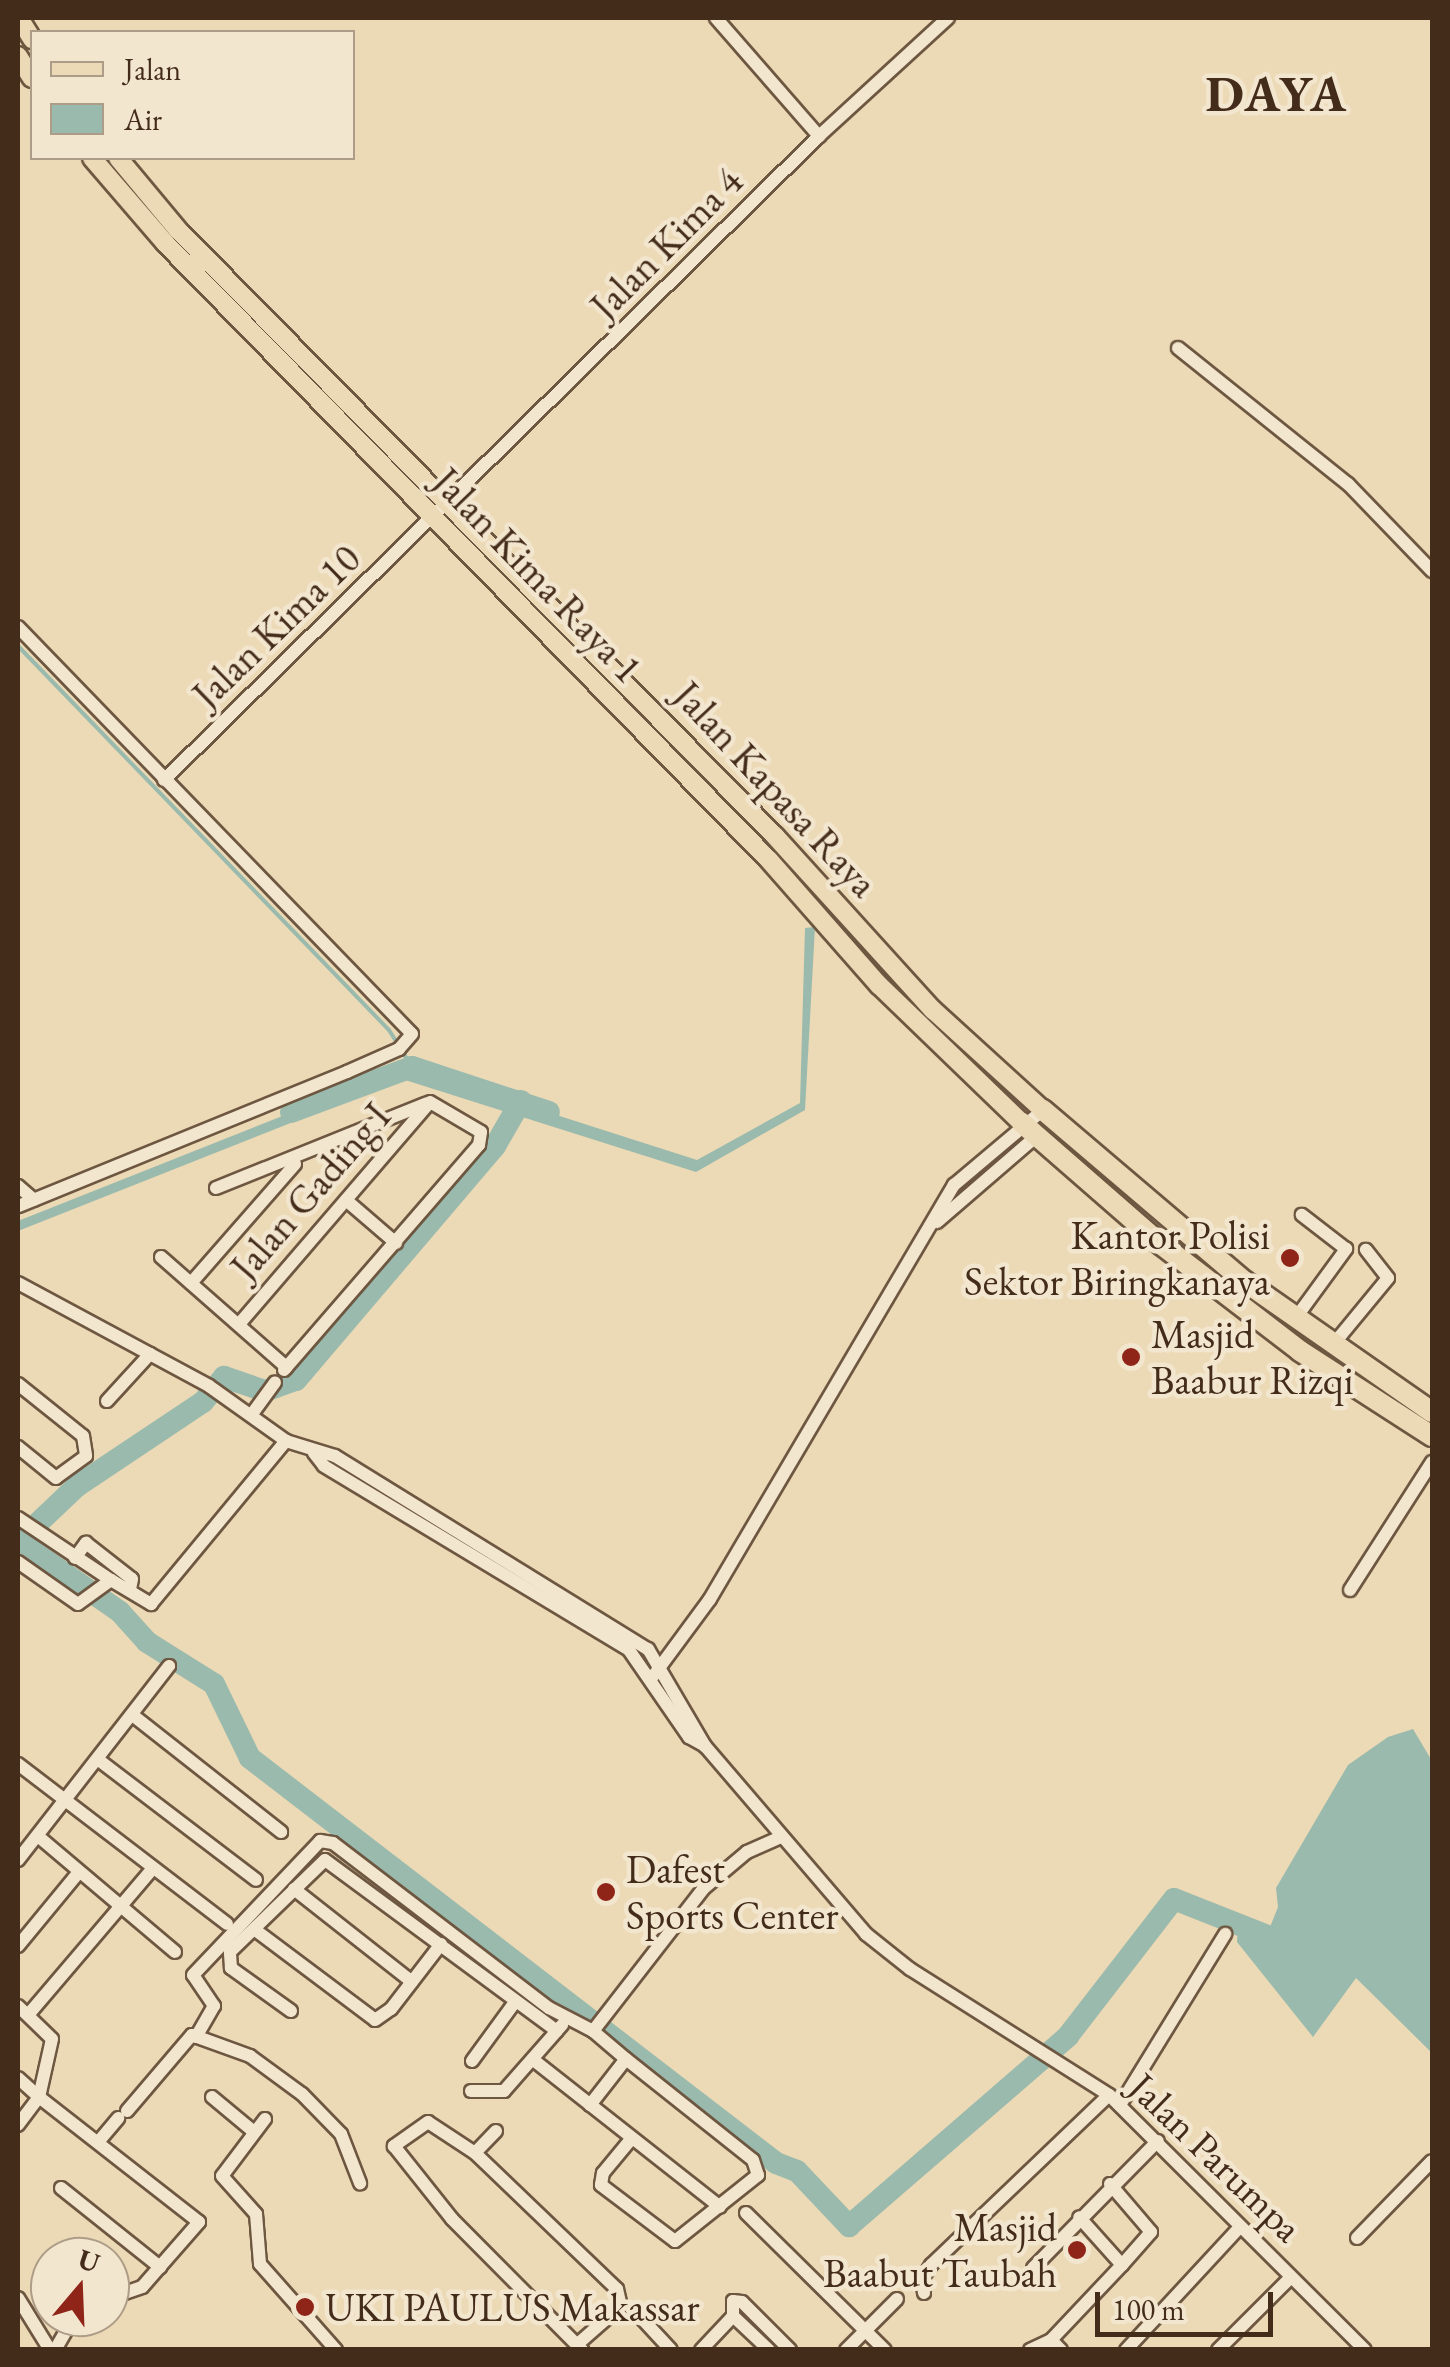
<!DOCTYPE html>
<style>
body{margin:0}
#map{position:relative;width:1450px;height:2367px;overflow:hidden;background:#ecd9b5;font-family:"EB Garamond",serif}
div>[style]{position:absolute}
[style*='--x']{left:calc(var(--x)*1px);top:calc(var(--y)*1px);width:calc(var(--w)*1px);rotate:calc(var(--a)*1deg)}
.water>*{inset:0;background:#99baad}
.stream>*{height:4px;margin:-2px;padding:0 2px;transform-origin:2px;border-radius:2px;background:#99baad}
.river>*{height:22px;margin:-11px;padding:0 11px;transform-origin:11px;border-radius:11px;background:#99baad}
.roads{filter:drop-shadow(2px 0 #6e5741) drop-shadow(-2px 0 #6e5741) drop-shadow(0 2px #6e5741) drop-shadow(0 -2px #6e5741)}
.minor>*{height:12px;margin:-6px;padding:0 6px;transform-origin:6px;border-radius:6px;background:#f3e6cf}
.major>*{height:18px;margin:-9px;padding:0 9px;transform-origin:9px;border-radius:9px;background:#ecd9b5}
.highway>*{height:20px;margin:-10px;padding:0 10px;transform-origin:10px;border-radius:10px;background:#ecd9b5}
.dots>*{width:28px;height:28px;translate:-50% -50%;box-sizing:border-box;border:5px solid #f3e6cf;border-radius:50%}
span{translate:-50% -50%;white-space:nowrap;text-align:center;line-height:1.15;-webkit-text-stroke:9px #f3e6cf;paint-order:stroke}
.street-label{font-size:40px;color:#442c1a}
.poi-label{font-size:40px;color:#442c1a}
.right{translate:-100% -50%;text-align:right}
.left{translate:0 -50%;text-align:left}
.district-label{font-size:50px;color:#442c1a;font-weight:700;letter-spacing:2.5px}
.frame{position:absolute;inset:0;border:20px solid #442c1a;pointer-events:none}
.legend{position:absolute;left:30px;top:30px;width:325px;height:130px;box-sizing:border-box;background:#f3e6cf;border:2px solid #ad9c87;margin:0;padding:12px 18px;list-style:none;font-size:30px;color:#442c1a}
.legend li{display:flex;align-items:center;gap:20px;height:50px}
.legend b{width:50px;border:2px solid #ad9c87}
.north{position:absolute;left:30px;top:2237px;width:100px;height:100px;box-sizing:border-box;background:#f3e6cf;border:2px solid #ad9c87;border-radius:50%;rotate:19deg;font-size:28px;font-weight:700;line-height:40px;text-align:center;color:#442c1a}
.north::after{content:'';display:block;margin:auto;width:35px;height:45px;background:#8f2418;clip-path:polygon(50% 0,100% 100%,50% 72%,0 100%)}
.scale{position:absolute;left:1095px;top:2292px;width:178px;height:45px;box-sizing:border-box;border:5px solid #442c1a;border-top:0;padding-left:12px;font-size:30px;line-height:35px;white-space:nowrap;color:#442c1a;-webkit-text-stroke:8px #f3e6cf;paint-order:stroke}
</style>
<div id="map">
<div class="water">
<div style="clip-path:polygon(815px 927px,805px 1110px,696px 1172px,402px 1079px,18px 1231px,18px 1221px,406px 1067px,697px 1160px,800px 1103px,805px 928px)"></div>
<div style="clip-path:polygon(1413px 1729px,1432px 1761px,1432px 2053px,1356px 1978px,1313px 2037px,1237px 1942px,1238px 1925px,1268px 1932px,1278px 1907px,1276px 1888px,1348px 1765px,1388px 1737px)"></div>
</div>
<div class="stream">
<div style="--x:18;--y:646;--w:534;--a:45.99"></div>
<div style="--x:389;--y:1030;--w:44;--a:58.1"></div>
</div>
<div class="river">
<div style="--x:291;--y:1112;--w:129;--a:-20.4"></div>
<div style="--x:412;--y:1067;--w:144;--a:18.2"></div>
<div style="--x:18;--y:1541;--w:124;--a:34.8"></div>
<div style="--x:120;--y:1612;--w:40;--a:48"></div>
<div style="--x:147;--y:1642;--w:79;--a:32.1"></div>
<div style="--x:214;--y:1684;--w:82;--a:64.1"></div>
<div style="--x:250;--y:1758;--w:664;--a:37.59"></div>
<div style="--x:776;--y:2163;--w:22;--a:21"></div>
<div style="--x:797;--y:2171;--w:76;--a:46.6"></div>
<div style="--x:849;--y:2226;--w:290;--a:-40.9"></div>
<div style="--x:1068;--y:2036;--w:173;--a:-52.3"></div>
<div style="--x:1174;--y:1899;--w:98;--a:21.6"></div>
<div style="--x:18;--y:1542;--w:81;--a:-43.5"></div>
<div style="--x:77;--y:1486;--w:151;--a:-33.7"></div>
<div style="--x:203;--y:1402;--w:33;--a:-50"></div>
<div style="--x:224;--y:1377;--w:43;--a:18.9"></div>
<div style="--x:265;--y:1391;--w:33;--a:-20"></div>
<div style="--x:296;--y:1380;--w:307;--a:-49.6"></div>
<div style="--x:495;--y:1146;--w:52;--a:-60"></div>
</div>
<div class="roads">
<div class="minor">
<div style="--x:716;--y:18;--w:157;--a:48.9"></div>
<div style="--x:1178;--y:348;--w:218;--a:38.7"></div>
<div style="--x:1348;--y:484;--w:121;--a:46"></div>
<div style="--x:18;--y:627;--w:566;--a:45.93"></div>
<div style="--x:412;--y:1034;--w:20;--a:131"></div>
<div style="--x:399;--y:1049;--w:57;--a:156.1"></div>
<div style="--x:347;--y:1072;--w:355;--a:157.8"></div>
<div style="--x:164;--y:780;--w:919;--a:-44.51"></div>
<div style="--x:819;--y:136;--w:175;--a:-42.5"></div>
<div style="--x:18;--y:1186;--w:21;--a:41"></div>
<div style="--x:216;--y:1188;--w:227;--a:-21.9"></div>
<div style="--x:346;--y:1200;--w:66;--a:40.7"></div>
<div style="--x:937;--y:1222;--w:135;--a:-40.8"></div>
<div style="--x:161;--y:1257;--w:167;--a:41.3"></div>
<div style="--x:18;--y:1283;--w:217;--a:28.3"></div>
<div style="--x:209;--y:1386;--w:95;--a:35.5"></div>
<div style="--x:286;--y:1441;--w:51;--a:17"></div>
<div style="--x:335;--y:1456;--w:368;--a:31.7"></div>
<div style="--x:648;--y:1649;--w:113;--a:59.6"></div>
<div style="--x:705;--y:1746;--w:248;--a:49.4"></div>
<div style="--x:866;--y:1934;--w:56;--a:38.5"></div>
<div style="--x:910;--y:1969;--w:236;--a:32.3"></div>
<div style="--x:1109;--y:2095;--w:361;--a:44.9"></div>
<div style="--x:191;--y:1283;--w:158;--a:-48.8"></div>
<div style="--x:1295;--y:1319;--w:87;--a:-53.9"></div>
<div style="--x:1346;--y:1249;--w:56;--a:-142.3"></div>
<div style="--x:240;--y:1323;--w:291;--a:-49.3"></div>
<div style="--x:1332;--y:1346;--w:88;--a:-50.5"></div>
<div style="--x:1388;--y:1278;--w:36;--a:-128"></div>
<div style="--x:284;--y:1370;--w:298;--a:-49.1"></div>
<div style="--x:479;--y:1145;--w:13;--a:-81"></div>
<div style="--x:481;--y:1132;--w:59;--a:-149.5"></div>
<div style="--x:18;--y:1384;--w:83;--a:38.7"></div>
<div style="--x:83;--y:1436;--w:20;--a:81"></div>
<div style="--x:86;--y:1456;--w:37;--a:144"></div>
<div style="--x:56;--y:1478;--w:49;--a:-140.8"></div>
<div style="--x:107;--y:1401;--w:64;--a:-47.5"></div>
<div style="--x:252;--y:1414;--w:39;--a:-54"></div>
<div style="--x:314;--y:1453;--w:16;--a:52"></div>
<div style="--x:324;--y:1466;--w:356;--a:31.1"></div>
<div style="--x:629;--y:1650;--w:106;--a:55.4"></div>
<div style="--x:689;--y:1737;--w:18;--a:29"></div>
<div style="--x:18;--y:1518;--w:112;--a:33.7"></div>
<div style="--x:75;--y:1558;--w:19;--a:-54"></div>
<div style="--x:86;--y:1543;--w:58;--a:38"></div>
<div style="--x:132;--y:1579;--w:10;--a:101"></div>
<div style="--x:18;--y:1562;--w:73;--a:35"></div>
<div style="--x:78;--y:1604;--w:41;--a:-36"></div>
<div style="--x:111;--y:1580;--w:47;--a:31"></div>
<div style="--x:151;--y:1604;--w:212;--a:-50.4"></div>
<div style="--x:1350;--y:1590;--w:152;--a:-57.4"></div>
<div style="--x:651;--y:1679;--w:99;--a:-53.6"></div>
<div style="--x:710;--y:1599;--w:481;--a:-59.5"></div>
<div style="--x:954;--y:1185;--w:116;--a:-40.1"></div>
<div style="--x:135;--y:1717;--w:186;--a:38.2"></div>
<div style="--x:100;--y:1761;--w:196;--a:37.3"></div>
<div style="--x:18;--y:1764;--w:263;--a:37.4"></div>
<div style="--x:39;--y:1837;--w:178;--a:40.2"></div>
<div style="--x:18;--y:1860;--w:246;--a:-52.1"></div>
<div style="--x:294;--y:1889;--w:150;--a:38.2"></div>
<div style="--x:254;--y:1929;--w:151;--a:36.9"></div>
<div style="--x:375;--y:2020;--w:19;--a:-35"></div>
<div style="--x:391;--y:2009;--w:82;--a:-52.4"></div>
<div style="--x:18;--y:1946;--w:96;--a:-50.5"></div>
<div style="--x:18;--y:2006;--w:47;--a:44.1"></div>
<div style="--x:52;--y:2039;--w:59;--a:102.6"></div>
<div style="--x:39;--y:2097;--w:203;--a:38"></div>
<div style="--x:199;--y:2222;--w:86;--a:131.2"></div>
<div style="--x:142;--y:2287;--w:34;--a:161"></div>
<div style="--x:291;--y:2011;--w:74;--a:-144.4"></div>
<div style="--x:231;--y:1968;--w:16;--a:-94"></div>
<div style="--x:230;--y:1952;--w:132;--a:-44.1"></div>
<div style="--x:325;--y:1860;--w:288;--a:36.4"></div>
<div style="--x:28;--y:2015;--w:193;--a:-49.6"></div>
<div style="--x:593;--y:2031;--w:43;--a:40.3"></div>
<div style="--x:196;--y:2037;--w:36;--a:-60"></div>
<div style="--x:214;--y:2006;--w:37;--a:-124"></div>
<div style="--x:193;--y:1975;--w:185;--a:-46.5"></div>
<div style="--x:320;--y:1841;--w:13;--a:9"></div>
<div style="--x:333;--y:1843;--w:272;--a:37.4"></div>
<div style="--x:549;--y:2008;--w:50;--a:27.6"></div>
<div style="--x:593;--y:2031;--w:180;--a:-52.2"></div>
<div style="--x:703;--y:1889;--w:57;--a:-40.1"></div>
<div style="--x:747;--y:1852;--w:34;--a:-24"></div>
<div style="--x:472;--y:2061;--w:73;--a:-53.9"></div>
<div style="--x:536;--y:2062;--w:234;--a:38.2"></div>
<div style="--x:18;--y:2078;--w:28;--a:42"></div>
<div style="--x:39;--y:2097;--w:35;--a:127"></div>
<div style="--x:471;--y:2091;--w:33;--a:0"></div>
<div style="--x:504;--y:2091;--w:88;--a:-48.7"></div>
<div style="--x:212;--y:2097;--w:55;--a:39.8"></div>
<div style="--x:590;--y:2105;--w:58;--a:-52"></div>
<div style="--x:626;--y:2059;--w:162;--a:38.5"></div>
<div style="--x:753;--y:2160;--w:16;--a:72"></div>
<div style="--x:758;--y:2175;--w:106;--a:141.5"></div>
<div style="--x:675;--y:2241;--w:93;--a:-142.9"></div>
<div style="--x:601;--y:2185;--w:12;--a:-81"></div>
<div style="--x:603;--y:2173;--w:45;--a:-50.4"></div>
<div style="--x:1120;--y:2105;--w:201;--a:-58.4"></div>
<div style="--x:127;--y:2111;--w:100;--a:-49.5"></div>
<div style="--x:192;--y:2035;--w:62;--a:19.9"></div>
<div style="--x:250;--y:2056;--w:64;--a:36.2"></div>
<div style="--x:302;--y:2094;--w:56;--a:45.7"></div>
<div style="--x:341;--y:2134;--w:53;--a:68.8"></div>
<div style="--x:265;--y:2119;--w:71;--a:127"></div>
<div style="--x:222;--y:2176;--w:51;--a:48.2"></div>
<div style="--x:256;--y:2214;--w:50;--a:85.4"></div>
<div style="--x:260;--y:2264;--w:115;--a:48.5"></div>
<div style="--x:496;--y:2131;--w:30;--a:134"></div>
<div style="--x:475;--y:2153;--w:56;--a:-146.6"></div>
<div style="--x:428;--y:2122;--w:42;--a:144.8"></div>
<div style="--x:394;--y:2146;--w:93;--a:51.5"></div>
<div style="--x:452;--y:2219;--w:185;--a:45.2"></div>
<div style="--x:99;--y:2141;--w:30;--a:-50"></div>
<div style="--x:475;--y:2153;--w:197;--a:43.8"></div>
<div style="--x:617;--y:2289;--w:17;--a:77"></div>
<div style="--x:621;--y:2306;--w:55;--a:138.7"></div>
<div style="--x:1110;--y:2184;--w:63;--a:49.5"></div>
<div style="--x:1151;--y:2232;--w:44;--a:131.3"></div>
<div style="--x:61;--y:2188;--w:127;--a:38.6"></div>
<div style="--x:746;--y:2213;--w:195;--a:44.6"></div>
<div style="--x:1357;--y:2238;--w:107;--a:-45.8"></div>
<div style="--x:1033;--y:2268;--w:178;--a:-45.5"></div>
<div style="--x:924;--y:2293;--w:14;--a:-98"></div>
<div style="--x:922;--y:2279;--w:17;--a:-57"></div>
<div style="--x:931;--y:2265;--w:246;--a:-43.7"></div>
<div style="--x:18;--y:2298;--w:61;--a:58.4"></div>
<div style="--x:634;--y:2310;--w:54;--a:47.2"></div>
<div style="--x:55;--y:2350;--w:38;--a:-60"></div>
<div style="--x:701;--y:2350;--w:47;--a:-46.7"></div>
<div style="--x:769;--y:2350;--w:50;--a:-136.6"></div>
<div style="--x:733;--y:2316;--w:15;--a:-90"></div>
<div style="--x:733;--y:2301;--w:9;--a:6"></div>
<div style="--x:742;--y:2302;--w:68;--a:45"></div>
<div style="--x:846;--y:2350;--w:72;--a:-45"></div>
<div style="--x:1030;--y:2350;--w:23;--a:-25"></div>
<div style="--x:1061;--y:2350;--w:14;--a:-135"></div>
<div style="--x:1051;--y:2340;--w:103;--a:-46.6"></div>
<div style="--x:1122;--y:2265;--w:64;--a:-131.9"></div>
<div style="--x:1126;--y:2350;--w:168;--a:-47.2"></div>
<div style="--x:1218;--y:2350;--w:103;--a:-45"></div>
</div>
<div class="major">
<div style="--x:19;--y:18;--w:25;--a:58"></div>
<div style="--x:18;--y:56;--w:26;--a:58"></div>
<div style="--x:92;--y:158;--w:112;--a:49.3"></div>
<div style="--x:165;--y:243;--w:863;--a:45.61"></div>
<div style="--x:769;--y:860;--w:167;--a:48.7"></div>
<div style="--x:879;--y:985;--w:199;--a:44"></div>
<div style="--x:118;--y:158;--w:94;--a:50.2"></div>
<div style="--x:178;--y:230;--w:851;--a:45.43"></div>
<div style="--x:775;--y:836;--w:235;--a:47.8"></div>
<div style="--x:933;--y:1010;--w:149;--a:42.3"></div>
</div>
<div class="highway">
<div style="--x:1043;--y:1110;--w:264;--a:40.4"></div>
<div style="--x:1244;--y:1281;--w:229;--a:34.9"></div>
<div style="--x:1022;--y:1123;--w:186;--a:41.1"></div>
<div style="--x:1162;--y:1245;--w:174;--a:37.5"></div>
<div style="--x:1300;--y:1351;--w:157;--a:32.8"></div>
</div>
</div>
<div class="dots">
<div style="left:1290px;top:1258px;background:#8f2418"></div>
<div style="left:1131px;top:1357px;background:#8f2418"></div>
<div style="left:606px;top:1892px;background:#8f2418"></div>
<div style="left:1077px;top:2250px;background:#8f2418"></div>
<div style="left:305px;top:2307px;background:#8f2418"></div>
</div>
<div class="street-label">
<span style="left:666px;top:243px;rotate:-45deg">Jalan Kima 4</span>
<span style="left:538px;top:575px;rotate:46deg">Jalan Kima Raya 1</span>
<span style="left:276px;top:626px;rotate:-44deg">Jalan Kima 10</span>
<span style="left:776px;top:789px;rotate:47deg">Jalan Kapasa Raya</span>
<span style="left:310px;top:1191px;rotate:-49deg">Jalan Gading I</span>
<span style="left:1216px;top:2157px;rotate:44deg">Jalan Parumpa</span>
</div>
<div class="poi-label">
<span class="right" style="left:1270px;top:1258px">Kantor Polisi<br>Sektor Biringkanaya</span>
<span class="left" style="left:1151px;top:1357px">Masjid<br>Baabur Rizqi</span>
<span class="left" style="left:626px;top:1892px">Dafest<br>Sports Center</span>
<span class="right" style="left:1057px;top:2250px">Masjid<br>Baabut Taubah</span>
<span class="left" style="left:325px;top:2307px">UKI PAULUS Makassar</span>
</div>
<div class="district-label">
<span style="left:1277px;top:94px">DAYA</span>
</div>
<div class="frame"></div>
<ul class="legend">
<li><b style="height:12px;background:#ecd9b5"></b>Jalan</li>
<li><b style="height:28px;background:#99baad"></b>Air</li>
</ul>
<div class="north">U</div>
<div class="scale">100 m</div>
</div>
